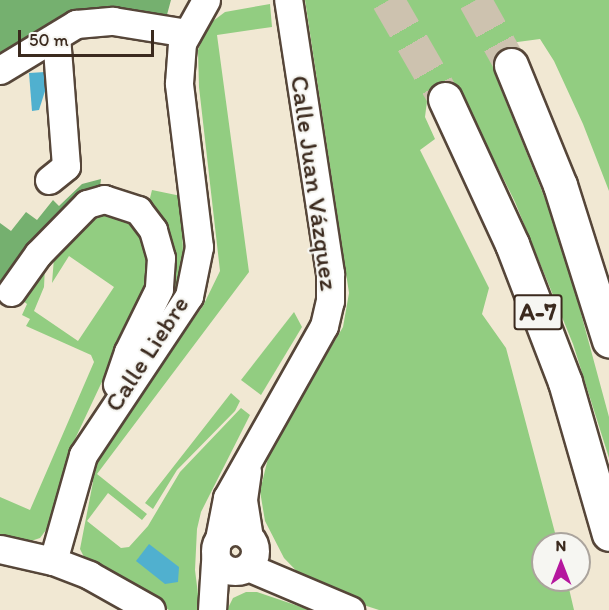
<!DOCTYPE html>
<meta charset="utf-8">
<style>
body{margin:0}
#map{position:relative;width:609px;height:610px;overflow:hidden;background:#f1e8d3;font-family:Itim,sans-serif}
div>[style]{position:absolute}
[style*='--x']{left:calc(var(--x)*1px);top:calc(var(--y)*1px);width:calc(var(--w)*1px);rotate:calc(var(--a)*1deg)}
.green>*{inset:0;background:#92cd81}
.forest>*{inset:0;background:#75b06f}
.water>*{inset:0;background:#50b0cf}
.highway-tunnel>*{height:33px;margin-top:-16.5px;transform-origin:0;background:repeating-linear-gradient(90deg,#cdc2af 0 33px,transparent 0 49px)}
.roads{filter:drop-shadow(2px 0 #564639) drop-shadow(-2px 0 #564639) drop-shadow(0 2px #564639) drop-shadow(0 -2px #564639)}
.minor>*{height:27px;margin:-13.5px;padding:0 13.5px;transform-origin:13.5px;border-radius:13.5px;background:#fff}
.minor>.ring{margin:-13.5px;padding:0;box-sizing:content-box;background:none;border:27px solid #fff;border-radius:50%}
.highway>*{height:33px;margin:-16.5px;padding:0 16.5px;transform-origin:16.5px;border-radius:16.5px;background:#fff}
span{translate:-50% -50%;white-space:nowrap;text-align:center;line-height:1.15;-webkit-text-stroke:4.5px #f6f6f2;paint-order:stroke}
.shield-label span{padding:2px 4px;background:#f6f6f2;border:2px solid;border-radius:4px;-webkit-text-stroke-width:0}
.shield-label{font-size:24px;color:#3b2a1e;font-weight:700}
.street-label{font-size:26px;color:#3b2a1e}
.north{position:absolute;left:531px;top:532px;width:60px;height:60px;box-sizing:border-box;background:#f6f6f2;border:2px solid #aba49d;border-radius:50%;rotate:0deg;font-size:16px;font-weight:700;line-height:24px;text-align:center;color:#3b2a1e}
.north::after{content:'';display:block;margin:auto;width:21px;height:27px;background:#b5179e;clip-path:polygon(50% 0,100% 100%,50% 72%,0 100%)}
.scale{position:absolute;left:18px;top:30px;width:136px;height:27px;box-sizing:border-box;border:3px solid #3b2a1e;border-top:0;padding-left:8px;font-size:18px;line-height:21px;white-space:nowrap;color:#3b2a1e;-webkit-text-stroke:4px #f6f6f2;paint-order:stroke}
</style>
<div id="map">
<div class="green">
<div style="clip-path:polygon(305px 0,609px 0,609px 191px,583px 124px,554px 61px,540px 39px,502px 44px,494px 56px,494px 72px,550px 211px,576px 295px,609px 417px,609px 458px,573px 344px,515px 202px,466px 103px,453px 91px,432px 93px,427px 101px,425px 117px,435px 139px,420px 150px,489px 288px,482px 314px,506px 348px,558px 544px,543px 544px,543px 580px,567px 580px,574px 610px,379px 610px,314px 589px,284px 558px,265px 521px,260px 491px,270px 450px,343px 327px,349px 293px)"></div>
<div style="clip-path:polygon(270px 4px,272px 27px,217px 35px,249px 272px,97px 474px,147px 514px,142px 520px,108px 493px,87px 521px,121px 548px,129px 547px,148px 526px,180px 472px,241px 408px,250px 415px,201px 512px,197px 529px,195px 570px,200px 610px,169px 610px,84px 557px,80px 549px,93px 482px,88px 478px,90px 464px,203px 306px,220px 271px,199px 87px,198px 50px,209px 24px,225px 12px)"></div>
<div style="clip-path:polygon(152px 190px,181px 196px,183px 252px,177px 285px,164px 314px,170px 275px,130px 198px,149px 202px)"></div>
<div style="clip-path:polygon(105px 214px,125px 217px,138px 230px,154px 271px,68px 454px,49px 526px,40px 538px,28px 542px,0 538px,0 497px,30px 510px,94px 362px,91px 355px,26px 326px,30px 319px,22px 315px,27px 304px,22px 300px,45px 266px,44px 287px,34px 311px,78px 341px,114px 287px,69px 256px,52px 283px,54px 258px,87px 224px)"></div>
<div style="clip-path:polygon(294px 312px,302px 327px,261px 395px,241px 380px)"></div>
<div style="clip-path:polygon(231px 393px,240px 401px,235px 411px,177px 470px,153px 509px,145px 503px)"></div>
<div style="clip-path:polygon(246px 592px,257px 592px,310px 610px,227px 610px,233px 598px)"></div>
</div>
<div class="forest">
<div style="clip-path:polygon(0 0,171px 0,165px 22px,116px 14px,0 59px)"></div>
<div style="clip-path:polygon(101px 179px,100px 187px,0 296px,0 223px,11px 231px,26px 212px,37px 220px,53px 200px,59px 206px,82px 184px)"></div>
</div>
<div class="water">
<div style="clip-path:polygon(45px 72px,46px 88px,39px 110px,32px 111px,29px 73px)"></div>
<div style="clip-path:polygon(149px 544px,179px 567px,178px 582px,165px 584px,136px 561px)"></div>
</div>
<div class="highway-tunnel">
<div style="--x:388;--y:0;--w:114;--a:60.1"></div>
<div style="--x:475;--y:0;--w:74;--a:61"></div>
</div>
<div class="roads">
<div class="minor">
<div style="--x:0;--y:70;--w:89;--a:-31.2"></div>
<div style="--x:76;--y:24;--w:37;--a:-5"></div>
<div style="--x:113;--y:21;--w:75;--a:9.2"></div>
<div style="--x:49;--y:180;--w:22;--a:-39"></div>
<div style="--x:66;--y:166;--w:130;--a:-94.4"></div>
<div style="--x:11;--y:292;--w:47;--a:-54.6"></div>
<div style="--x:38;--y:254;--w:70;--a:-45.6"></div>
<div style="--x:87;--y:204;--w:18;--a:-16"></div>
<div style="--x:104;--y:199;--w:36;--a:18"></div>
<div style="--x:138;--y:210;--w:25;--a:53"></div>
<div style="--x:153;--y:230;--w:29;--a:74"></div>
<div style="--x:161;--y:258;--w:31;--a:94"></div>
<div style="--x:159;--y:289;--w:70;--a:116.2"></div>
<div style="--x:128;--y:352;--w:34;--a:109"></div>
<div style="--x:247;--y:471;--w:29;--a:98"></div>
<div style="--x:243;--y:500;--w:37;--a:81"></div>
<div class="ring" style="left:215px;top:531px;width:13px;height:13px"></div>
<div style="--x:219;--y:539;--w:42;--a:-79"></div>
<div style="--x:227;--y:498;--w:197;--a:-60.6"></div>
<div style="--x:324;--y:326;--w:26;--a:-77"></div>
<div style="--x:330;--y:301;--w:28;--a:-90"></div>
<div style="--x:330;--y:273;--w:276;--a:-98.7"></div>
<div style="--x:0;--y:549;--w:54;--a:12.8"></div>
<div style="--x:53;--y:561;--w:39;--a:21"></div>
<div style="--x:89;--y:575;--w:71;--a:29.4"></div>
<div style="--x:53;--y:561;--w:110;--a:-74.2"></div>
<div style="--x:83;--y:455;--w:191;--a:-56.3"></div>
<div style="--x:189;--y:296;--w:50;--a:-78.5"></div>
<div style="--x:199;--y:247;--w:165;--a:-97"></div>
<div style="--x:179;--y:83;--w:40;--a:-85.7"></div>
<div style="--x:182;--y:43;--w:49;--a:-60.8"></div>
<div style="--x:248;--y:567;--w:111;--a:22.9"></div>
<div style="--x:212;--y:610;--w:63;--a:-86.4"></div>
</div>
<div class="highway">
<div style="--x:511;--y:65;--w:130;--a:67.8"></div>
<div style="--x:560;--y:185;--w:163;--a:72.5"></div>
<div style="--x:445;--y:99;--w:160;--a:65.2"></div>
<div style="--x:512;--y:244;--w:148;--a:69"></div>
<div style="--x:565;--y:382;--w:158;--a:73.9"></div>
</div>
</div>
<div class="shield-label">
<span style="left:538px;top:312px">A-7</span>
</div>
<div class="street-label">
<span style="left:314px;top:183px;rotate:82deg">Calle Juan Vázquez</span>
<span style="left:147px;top:354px;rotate:-57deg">Calle Liebre</span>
</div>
<div class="north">N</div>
<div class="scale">50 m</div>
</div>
